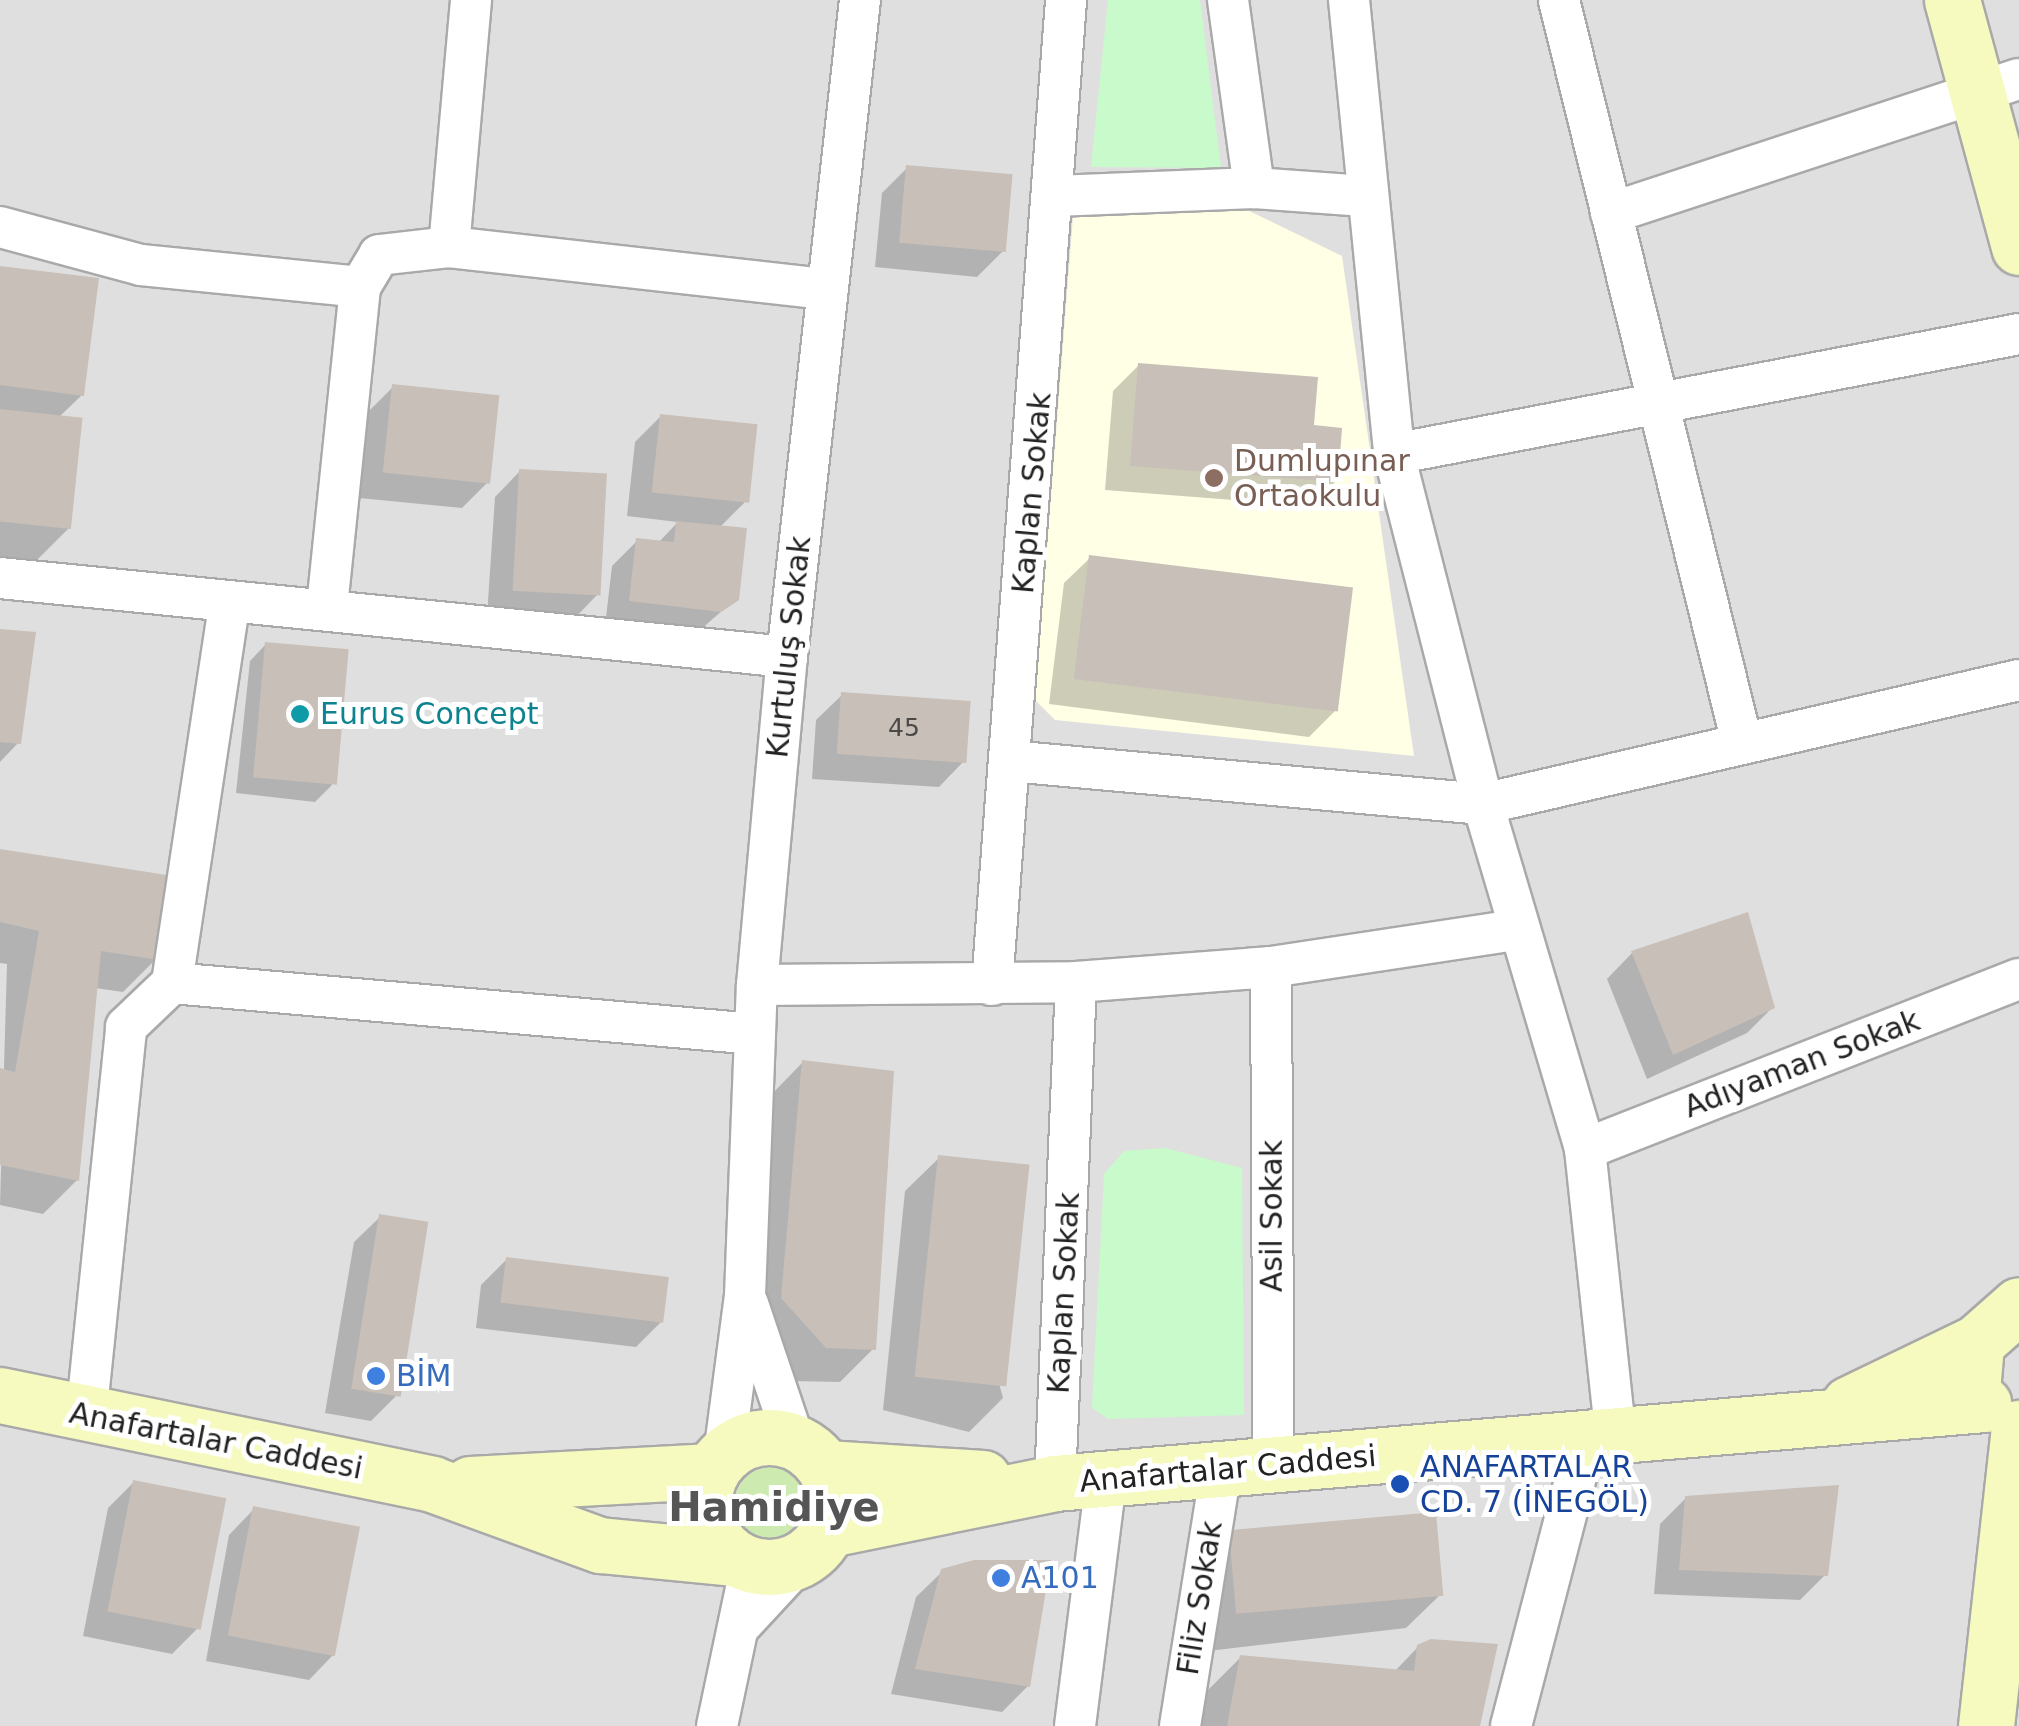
<!DOCTYPE html>
<meta charset="utf-8">
<style>
body{margin:0}
#map{position:relative;width:2019px;height:1726px;overflow:hidden;background:#f2efe9;font-family:"DejaVu Sans",sans-serif}
div>[style]{position:absolute}
[style*='--x']{left:calc(var(--x)*1px);top:calc(var(--y)*1px);width:calc(var(--w)*1px);rotate:calc(var(--a)*1deg)}
.residential>*{inset:0;background:#e0dfdf;transform-origin:0 0}
.education>*{inset:0;background:#ffffe5}
.grass>*{inset:0;background:#cdebb0}
.round{border-radius:50%}
.park>*{inset:0;background:#c8facc}
.shadow>*{inset:0;background:#0003}
.building>*{inset:0;background:#c7bfb8;transform-origin:0 0}
.roads{filter:drop-shadow(2px 0 #a9a9a9) drop-shadow(-2px 0 #a9a9a9) drop-shadow(0 2px #a9a9a9) drop-shadow(0 -2px #a9a9a9)}
.street>*{height:40px;margin:-20px;padding:0 20px;transform-origin:20px;border-radius:20px;background:#fff}
.secondary>*{height:55px;margin:-27.5px;padding:0 27.5px;transform-origin:27.5px;border-radius:27.5px;background:#f7fabf}
.secondary>.ring{margin:-27.5px;padding:0;box-sizing:content-box;background:none;border:55px solid #f7fabf;border-radius:50%}
.dots>*{width:28px;height:28px;translate:-50% -50%;box-sizing:border-box;border:5px solid #fff;border-radius:50%}
span{translate:-50% -50%;white-space:nowrap;text-align:center;line-height:1.15;-webkit-text-stroke:10px #fff;paint-order:stroke}
.number-label{font-size:25px;color:#4b4948}
.number-label span{-webkit-text-stroke-width:0}
.education-label{font-size:30px;color:#785e54}
.left{translate:0 -50%;text-align:left}
.street-label{font-size:30px;color:#222}
.culture-label{font-size:30px;color:#0d838f}
.shop-label{font-size:30px;color:#366cbe}
.transit-label{font-size:30px;color:#164399}
.district-label{font-size:40px;color:#555;font-weight:700}
</style>
<div id="map">
<div class="residential">
<div style="left:0;top:0;width:2019px;height:1726px"></div>
</div>
<div class="education">
<div style="clip-path:polygon(1239px 206px,1342px 256px,1414px 756px,1055px 720px,1035px 700px,1073px 216px)"></div>
</div>
<div class="grass">
<div class="round" style="left:735px;top:1467px;width:72px;height:72px"></div>
</div>
<div class="park">
<div style="clip-path:polygon(1108px 0,1200px 0,1221px 168px,1091px 167px)"></div>
<div style="clip-path:polygon(1165px 1148px,1242px 1168px,1244px 1415px,1108px 1419px,1092px 1408px,1104px 1174px,1124px 1151px)"></div>
</div>
<div class="shadow">
<div style="clip-path:polygon(907px 168px,1003px 251px,977px 277px,875px 267px,882px 193px)"></div>
<div style="clip-path:polygon(0 268px,82px 395px,59px 417px,70px 527px,36px 561px,0 557px)"></div>
<div style="clip-path:polygon(1139px 365px,1336px 481px,1310px 506px,1105px 490px,1113px 391px)"></div>
<div style="clip-path:polygon(393px 387px,487px 483px,462px 508px,359px 498px,368px 412px)"></div>
<div style="clip-path:polygon(661px 416px,746px 501px,719px 528px,737px 598px,693px 636px,605px 626px,612px 566px,637px 541px,658px 543px,678px 522px,627px 516px,635px 442px)"></div>
<div style="clip-path:polygon(520px 471px,597px 595px,572px 621px,487px 616px,495px 497px)"></div>
<div style="clip-path:polygon(1090px 558px,1335px 711px,1309px 737px,1049px 704px,1064px 583px)"></div>
<div style="clip-path:polygon(0 632px,18px 743px,0 762px)"></div>
<div style="clip-path:polygon(266px 644px,332px 785px,315px 802px,236px 793px,250px 661px)"></div>
<div style="clip-path:polygon(842px 695px,964px 761px,939px 787px,812px 779px,816px 720px)"></div>
<div style="clip-path:polygon(0 852px,157px 958px,123px 992px,95px 988px,77px 1180px,43px 1214px,0 1205px,7px 964px,0 963px)"></div>
<div style="clip-path:polygon(1632px 953px,1772px 1008px,1747px 1033px,1647px 1079px,1607px 979px)"></div>
<div style="clip-path:polygon(803px 1062px,873px 1349px,840px 1382px,792px 1381px,749px 1333px,770px 1096px)"></div>
<div style="clip-path:polygon(939px 1158px,1003px 1398px,969px 1432px,883px 1410px,905px 1191px)"></div>
<div style="clip-path:polygon(380px 1217px,396px 1396px,371px 1421px,325px 1413px,354px 1242px)"></div>
<div style="clip-path:polygon(507px 1259px,661px 1322px,636px 1347px,476px 1328px,481px 1285px)"></div>
<div style="clip-path:polygon(133px 1483px,198px 1628px,172px 1654px,83px 1636px,108px 1508px)"></div>
<div style="clip-path:polygon(1686px 1498px,1825px 1575px,1800px 1600px,1654px 1594px,1660px 1524px)"></div>
<div style="clip-path:polygon(254px 1509px,334px 1654px,309px 1680px,206px 1661px,229px 1535px)"></div>
<div style="clip-path:polygon(1231px 1540px,1440px 1595px,1406px 1628px,1191px 1653px,1197px 1574px)"></div>
<div style="clip-path:polygon(942px 1572px,1028px 1686px,1002px 1712px,891px 1694px,916px 1597px)"></div>
<div style="clip-path:polygon(1418px 1647px,1478px 1726px,1201px 1726px,1207px 1691px,1241px 1657px,1394px 1672px)"></div>
</div>
<div class="building">
<div style="left:906px;top:165px;width:107px;height:78px;rotate:5deg"></div>
<div style="clip-path:polygon(0 266px,99px 278px,84px 396px,0 385px)"></div>
<div style="clip-path:polygon(1138px 363px,1318px 377px,1314px 425px,1342px 428px,1338px 482px,1130px 466px)"></div>
<div style="left:392px;top:384px;width:108px;height:89px;rotate:6deg"></div>
<div style="left:0;top:409px;width:83px;height:112px;rotate:6deg"></div>
<div style="left:660px;top:414px;width:98px;height:79px;rotate:6deg"></div>
<div style="left:519px;top:469px;width:88px;height:122px;rotate:3deg"></div>
<div style="clip-path:polygon(676px 521px,747px 528px,739px 600px,721px 612px,629px 601px,636px 538px,674px 542px)"></div>
<div style="left:1089px;top:555px;width:266px;height:125px;rotate:7deg"></div>
<div style="clip-path:polygon(0 629px,36px 632px,21px 744px,0 742px)"></div>
<div style="left:265px;top:642px;width:84px;height:136px;rotate:5deg"></div>
<div style="left:841px;top:692px;width:130px;height:62px;rotate:4deg"></div>
<div style="clip-path:polygon(0 849px,173px 876px,159px 960px,101px 951px,79px 1181px,0 1165px,0 1068px,15px 1072px,39px 931px,0 922px)"></div>
<div style="clip-path:polygon(1748px 912px,1775px 1008px,1673px 1055px,1631px 951px)"></div>
<div style="clip-path:polygon(802px 1060px,894px 1071px,876px 1350px,826px 1348px,781px 1298px)"></div>
<div style="left:938px;top:1155px;width:92px;height:223px;rotate:6deg"></div>
<div style="left:379px;top:1214px;width:50px;height:177px;rotate:9deg"></div>
<div style="left:506px;top:1257px;width:164px;height:46px;rotate:7deg"></div>
<div style="left:133px;top:1480px;width:95px;height:134px;rotate:11deg"></div>
<div style="clip-path:polygon(1839px 1485px,1828px 1576px,1679px 1570px,1685px 1496px)"></div>
<div style="left:253px;top:1506px;width:109px;height:132px;rotate:11deg"></div>
<div style="left:1436px;top:1512px;width:84px;height:208px;rotate:85deg"></div>
<div style="clip-path:polygon(974px 1560px,1051px 1560px,1030px 1687px,915px 1669px,941px 1569px)"></div>
<div style="clip-path:polygon(1431px 1639px,1498px 1644px,1480px 1726px,1227px 1726px,1240px 1655px,1414px 1671px,1417px 1645px)"></div>
</div>
<div class="roads">
<div class="street">
<div style="--x:1228;--y:0;--w:190;--a:82.1"></div>
<div style="--x:1349;--y:0;--w:456;--a:84.3"></div>
<div style="--x:1394;--y:454;--w:361;--a:75.7"></div>
<div style="--x:1483;--y:804;--w:360;--a:73.5"></div>
<div style="--x:1585;--y:1149;--w:290;--a:83.9"></div>
<div style="--x:1559;--y:0;--w:761;--a:76.16"></div>
<div style="--x:1055;--y:196;--w:199;--a:-2.3"></div>
<div style="--x:1254;--y:188;--w:111;--a:4.1"></div>
<div style="--x:1611;--y:213;--w:429;--a:-18.2"></div>
<div style="--x:0;--y:227;--w:146;--a:15.1"></div>
<div style="--x:141;--y:265;--w:220;--a:5.7"></div>
<div style="--x:449;--y:247;--w:248;--a:-84.9"></div>
<div style="--x:1394;--y:454;--w:636;--a:-10.87"></div>
<div style="--x:0;--y:578;--w:791;--a:5.73"></div>
<div style="--x:327;--y:607;--w:322;--a:-84.1"></div>
<div style="--x:360;--y:287;--w:37;--a:-59"></div>
<div style="--x:379;--y:255;--w:70;--a:-6.5"></div>
<div style="--x:449;--y:247;--w:379;--a:6.4"></div>
<div style="--x:1010;--y:761;--w:475;--a:5.2"></div>
<div style="--x:1483;--y:804;--w:550;--a:-13.03"></div>
<div style="--x:1271;--y:967;--w:498;--a:89.7"></div>
<div style="--x:172;--y:983;--w:585;--a:5"></div>
<div style="--x:757;--y:985;--w:319;--a:-0.5"></div>
<div style="--x:1076;--y:982;--w:196;--a:-4.4"></div>
<div style="--x:1271;--y:967;--w:249;--a:-8.6"></div>
<div style="--x:992;--y:985;--w:988;--a:-85.7"></div>
<div style="--x:1585;--y:1149;--w:466;--a:-21.4"></div>
<div style="--x:748;--y:1304;--w:145;--a:71.4"></div>
<div style="--x:86;--y:1417;--w:392;--a:-84.1"></div>
<div style="--x:126;--y:1027;--w:64;--a:-43.7"></div>
<div style="--x:172;--y:983;--w:381;--a:-81.4"></div>
<div style="--x:724;--y:1455;--w:161;--a:-82.5"></div>
<div style="--x:745;--y:1295;--w:310;--a:-87.8"></div>
<div style="--x:757;--y:985;--w:329;--a:-84.8"></div>
<div style="--x:787;--y:657;--w:661;--a:-83.66"></div>
<div style="--x:1055;--y:1483;--w:501;--a:-87.6"></div>
<div style="--x:739;--y:1627;--w:91;--a:-47.2"></div>
<div style="--x:717;--y:1726;--w:165;--a:-78.1"></div>
<div style="--x:1075;--y:1726;--w:249;--a:-82.8"></div>
<div style="--x:1180;--y:1726;--w:260;--a:-80.9"></div>
<div style="--x:1511;--y:1726;--w:297;--a:-75.4"></div>
</div>
<div class="secondary">
<div style="--x:1952;--y:0;--w:256;--a:74.8"></div>
<div style="--x:1973;--y:1379;--w:36;--a:-85"></div>
<div style="--x:1976;--y:1343;--w:57;--a:-41.5"></div>
<div style="--x:0;--y:1395;--w:441;--a:11.6"></div>
<div style="--x:432;--y:1484;--w:179;--a:20"></div>
<div style="--x:600;--y:1545;--w:136;--a:5.5"></div>
<div style="--x:1849;--y:1404;--w:141;--a:-25.7"></div>
<div class="ring" style="left:704px;top:1437px;width:75px;height:75px"></div>
<div style="--x:826;--y:1468;--w:157;--a:3.6"></div>
<div style="--x:470;--y:1484;--w:242;--a:-3.1"></div>
<div style="--x:829;--y:1529;--w:231;--a:-11.5"></div>
<div style="--x:1055;--y:1483;--w:932;--a:-4.86"></div>
<div style="--x:1986;--y:1726;--w:300;--a:-83.7"></div>
</div>
</div>
<div class="dots">
<div style="left:1214px;top:478px;background:#8d6e63"></div>
<div style="left:300px;top:714px;background:#0f9aa8"></div>
<div style="left:376px;top:1376px;background:#3f7fe0"></div>
<div style="left:1400px;top:1484px;background:#1a4fb4"></div>
<div style="left:1001px;top:1578px;background:#3f7fe0"></div>
</div>
<div class="number-label">
<span style="left:904px;top:728px">45</span>
</div>
<div class="education-label">
<span class="left" style="left:1234px;top:478px">Dumlupınar<br>Ortaokulu</span>
</div>
<div class="street-label">
<span style="left:1032px;top:493px;rotate:-85deg">Kaplan Sokak</span>
<span style="left:789px;top:647px;rotate:-84deg">Kurtuluş Sokak</span>
<span style="left:1802px;top:1064px;rotate:-21deg">Adıyaman Sokak</span>
<span style="left:1272px;top:1216px;rotate:-90deg">Asil Sokak</span>
<span style="left:1064px;top:1293px;rotate:-87deg">Kaplan Sokak</span>
<span style="left:216px;top:1441px;rotate:11deg">Anafartalar Caddesi</span>
<span style="left:1228px;top:1469px;rotate:-5deg">Anafartalar Caddesi</span>
<span style="left:1200px;top:1598px;rotate:-81deg">Filiz Sokak</span>
</div>
<div class="culture-label">
<span class="left" style="left:320px;top:714px">Eurus Concept</span>
</div>
<div class="shop-label">
<span class="left" style="left:396px;top:1376px">BİM</span>
<span class="left" style="left:1021px;top:1578px">A101</span>
</div>
<div class="transit-label">
<span class="left" style="left:1420px;top:1484px">ANAFARTALAR<br>CD. 7 (İNEGÖL)</span>
</div>
<div class="district-label">
<span style="left:774px;top:1507px">Hamidiye</span>
</div>
</div>
